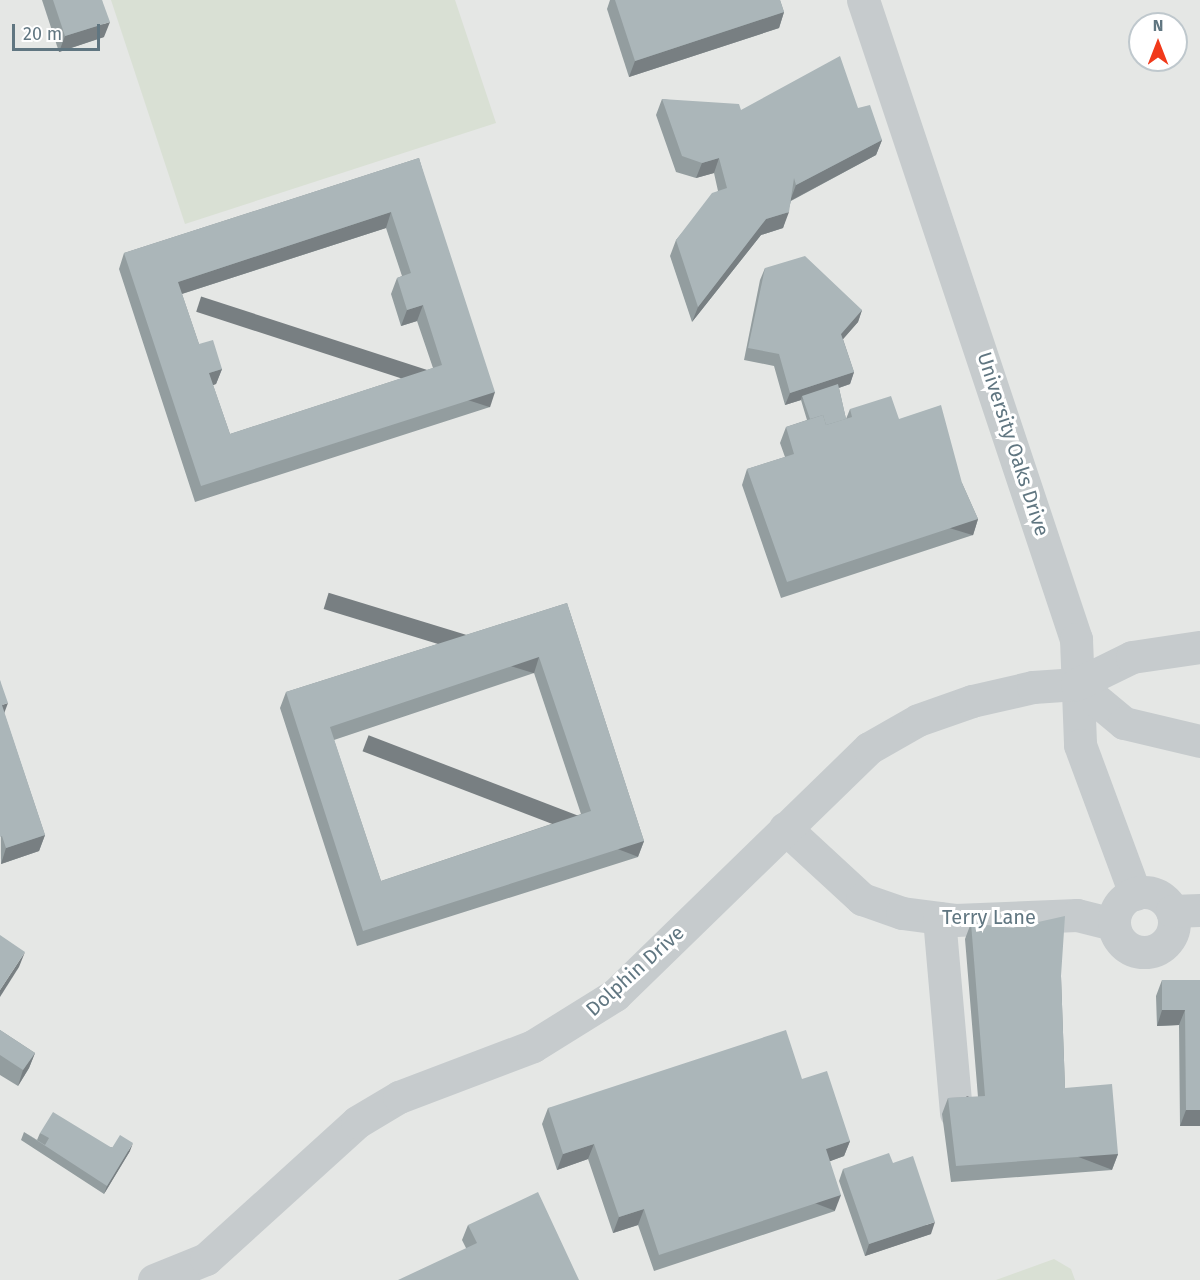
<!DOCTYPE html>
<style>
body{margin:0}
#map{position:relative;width:1200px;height:1280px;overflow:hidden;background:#f7f7f4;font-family:"Fira Sans",sans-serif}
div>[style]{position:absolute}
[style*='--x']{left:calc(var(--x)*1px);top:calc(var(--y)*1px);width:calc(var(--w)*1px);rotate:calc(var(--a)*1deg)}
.built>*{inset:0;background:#e5e7e5}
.green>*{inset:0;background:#d9e0d4}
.minor>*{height:33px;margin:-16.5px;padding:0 16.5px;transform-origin:16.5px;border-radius:16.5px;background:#c6cbcd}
.minor>.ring{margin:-16.5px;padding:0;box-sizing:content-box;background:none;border:33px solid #c6cbcd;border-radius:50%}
.wall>*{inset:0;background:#939d9f}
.shaded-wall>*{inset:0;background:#787f82;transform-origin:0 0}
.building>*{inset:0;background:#abb6b9}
span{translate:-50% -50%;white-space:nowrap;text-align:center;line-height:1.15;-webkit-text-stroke:6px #fff;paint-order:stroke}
.street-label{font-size:20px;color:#607681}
.north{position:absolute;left:1128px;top:12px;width:60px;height:60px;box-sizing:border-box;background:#fff;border:2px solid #bfc8cd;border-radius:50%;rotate:0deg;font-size:16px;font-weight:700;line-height:24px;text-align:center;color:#607681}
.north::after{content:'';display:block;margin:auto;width:21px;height:27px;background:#f1391a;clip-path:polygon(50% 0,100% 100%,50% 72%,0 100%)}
.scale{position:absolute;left:12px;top:24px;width:88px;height:27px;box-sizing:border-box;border:3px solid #607681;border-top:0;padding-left:8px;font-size:18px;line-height:21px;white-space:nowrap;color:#607681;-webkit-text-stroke:4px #fff;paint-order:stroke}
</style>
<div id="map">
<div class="built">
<div style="clip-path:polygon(evenodd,0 0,1200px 0,1200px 1280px,0 1280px,0 0,1140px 24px,1176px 24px,1176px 60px,1140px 60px,1140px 24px)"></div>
</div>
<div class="green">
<div style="clip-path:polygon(111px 0,455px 0,496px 123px,185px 224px)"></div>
<div style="clip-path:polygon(1054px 1259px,1071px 1269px,1075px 1280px,996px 1280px)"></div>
</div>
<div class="minor">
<div style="--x:863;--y:0;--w:674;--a:71.57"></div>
<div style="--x:1076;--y:639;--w:106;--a:87.8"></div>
<div style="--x:1080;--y:745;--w:159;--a:69.7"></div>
<div style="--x:1077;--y:684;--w:61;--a:39.7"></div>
<div style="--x:1124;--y:723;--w:78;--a:13.3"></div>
<div style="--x:785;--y:828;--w:105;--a:42.7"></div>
<div style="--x:862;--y:899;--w:42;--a:19.3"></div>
<div style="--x:902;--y:913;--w:53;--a:7.5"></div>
<div style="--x:955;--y:920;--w:122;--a:-2.3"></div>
<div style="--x:1077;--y:915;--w:38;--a:14"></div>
<div class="ring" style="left:1114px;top:892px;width:27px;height:27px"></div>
<div style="--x:1172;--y:911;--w:28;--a:-2"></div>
<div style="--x:939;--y:918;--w:196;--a:85"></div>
<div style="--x:154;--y:1280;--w:56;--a:-22"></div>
<div style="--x:206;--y:1259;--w:204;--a:-42.2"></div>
<div style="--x:357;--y:1122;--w:49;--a:-30.8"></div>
<div style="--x:399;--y:1097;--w:143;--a:-20.8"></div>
<div style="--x:533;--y:1046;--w:97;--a:-31.9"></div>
<div style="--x:615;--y:995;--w:354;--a:-44.2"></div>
<div style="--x:869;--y:748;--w:56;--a:-29.7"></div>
<div style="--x:918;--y:720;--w:57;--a:-19.4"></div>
<div style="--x:972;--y:701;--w:63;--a:-12.9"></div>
<div style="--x:1033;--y:687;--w:44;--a:-3.9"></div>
<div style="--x:1077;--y:684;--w:61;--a:-26.1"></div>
<div style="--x:1132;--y:657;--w:69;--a:-8.4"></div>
</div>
<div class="wall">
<div style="clip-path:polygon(42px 0,102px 0,104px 37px,59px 52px)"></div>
<div style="clip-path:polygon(610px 0,780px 0,784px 12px,779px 28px,629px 77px,607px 9px)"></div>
<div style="clip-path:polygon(662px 99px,741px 110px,858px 108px,882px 140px,876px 155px,791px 201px,783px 228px,761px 235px,692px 322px,670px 256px,676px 240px,718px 191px,714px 173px,696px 178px,676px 172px,656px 115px)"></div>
<div style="clip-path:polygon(evenodd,419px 158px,490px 407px,195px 502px,119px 269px,124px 253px,419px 158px,386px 228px,402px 276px,397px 278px,391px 294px,401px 326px,417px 321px,433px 368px,230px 434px,213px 385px,216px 384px,222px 369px,199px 344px,182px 294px,386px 228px)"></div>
<div style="clip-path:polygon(765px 268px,862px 310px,858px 322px,843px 339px,854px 372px,850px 384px,839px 388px,846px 419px,850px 409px,899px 419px,962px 483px,978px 519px,973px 535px,781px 598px,742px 485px,747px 469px,785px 457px,780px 443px,786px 427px,807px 420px,801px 400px,785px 405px,774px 366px,744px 360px,760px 280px)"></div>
<div style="clip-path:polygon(evenodd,567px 603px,644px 841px,638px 857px,357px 946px,280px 708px,286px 692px,567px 603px,534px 673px,581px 814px,381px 881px,334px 740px,534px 673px)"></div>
<div style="clip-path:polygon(0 680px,4px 713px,45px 835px,39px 851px,1px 864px)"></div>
<div style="clip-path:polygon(971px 923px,1061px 976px,1065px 1088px,1118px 1154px,1112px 1170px,951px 1182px,942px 1114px,948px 1098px,978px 1097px,965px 939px)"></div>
<div style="clip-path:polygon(1162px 980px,1200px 980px,1200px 1126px,1180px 1126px,1179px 1025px,1157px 1026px,1156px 996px)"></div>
<div style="clip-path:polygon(0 1030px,35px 1053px,29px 1068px,18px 1086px,0 1075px)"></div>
<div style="clip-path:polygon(802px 1079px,850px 1141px,844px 1156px,830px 1161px,835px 1211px,654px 1271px,638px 1225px,613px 1233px,588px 1159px,557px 1170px,542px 1124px,548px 1108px)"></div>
<div style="clip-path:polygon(24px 1132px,37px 1140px,40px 1133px,130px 1151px,104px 1194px,21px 1140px)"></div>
<div style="clip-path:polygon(893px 1163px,931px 1234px,865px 1256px,839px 1181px,843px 1169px)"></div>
<div style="clip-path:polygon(468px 1225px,579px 1280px,466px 1248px,462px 1240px)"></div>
</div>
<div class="shaded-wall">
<div style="clip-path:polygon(784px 12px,779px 28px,629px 77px,635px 61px)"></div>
<div style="clip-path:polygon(110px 22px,104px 37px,59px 52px,65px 36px)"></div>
<div style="clip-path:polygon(882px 140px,876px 155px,790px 201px,796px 185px)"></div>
<div style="clip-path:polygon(719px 158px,714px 173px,696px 178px,702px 163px)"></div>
<div style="clip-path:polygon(391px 212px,386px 228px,172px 297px,178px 282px)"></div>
<div style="clip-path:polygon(789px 212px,783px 228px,761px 235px,692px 322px,698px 307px,766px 219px)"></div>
<div style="clip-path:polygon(423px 305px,417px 321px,401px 326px,407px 310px)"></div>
<div style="clip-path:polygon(862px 310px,858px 322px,837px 346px,841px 334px)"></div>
<div style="clip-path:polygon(222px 369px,216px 384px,204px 388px,209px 373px)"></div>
<div style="clip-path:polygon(854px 372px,850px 384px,803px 400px,802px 396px,801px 400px,785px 405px,790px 393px)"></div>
<div style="left:495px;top:392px;width:16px;height:309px;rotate:108deg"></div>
<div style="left:978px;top:519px;width:17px;height:201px;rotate:107deg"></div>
<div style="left:539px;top:657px;width:17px;height:220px;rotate:107deg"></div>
<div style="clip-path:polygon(8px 703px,2px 719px,2px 705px)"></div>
<div style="clip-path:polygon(45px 835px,39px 851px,1px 864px,6px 848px)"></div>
<div style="left:644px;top:841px;width:17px;height:295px;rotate:111deg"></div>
<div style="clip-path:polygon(25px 952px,19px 967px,0 997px,0 990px)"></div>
<div style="clip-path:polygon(1162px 1010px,1185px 1010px,1179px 1025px,1157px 1026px)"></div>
<div style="clip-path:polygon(35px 1053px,29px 1068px,18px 1086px,23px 1070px)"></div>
<div style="clip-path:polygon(1186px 1110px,1200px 1110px,1200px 1126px,1180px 1126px)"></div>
<div style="clip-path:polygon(850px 1141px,844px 1156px,820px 1165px,826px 1149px)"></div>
<div style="clip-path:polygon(133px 1143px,130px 1151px,104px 1194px,107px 1186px)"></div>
<div style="clip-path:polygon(594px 1144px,588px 1159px,557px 1170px,563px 1154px)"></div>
<div style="left:1118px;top:1154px;width:17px;height:162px;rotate:111deg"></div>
<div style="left:841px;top:1195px;width:17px;height:192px;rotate:111deg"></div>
<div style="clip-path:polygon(644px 1209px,638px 1225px,613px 1233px,619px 1217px)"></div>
<div style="clip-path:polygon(935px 1222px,931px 1234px,865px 1256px,869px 1244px)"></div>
</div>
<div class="building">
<div style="clip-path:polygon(53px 0,102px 0,110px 22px,65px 36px)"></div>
<div style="clip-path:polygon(615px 0,780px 0,784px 12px,635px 61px)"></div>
<div style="clip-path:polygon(840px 56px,858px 108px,870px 105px,882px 140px,796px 185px,794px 178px,789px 212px,766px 219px,698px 307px,676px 240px,712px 193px,727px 188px,719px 158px,702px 163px,682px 156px,662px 99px,739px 104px,741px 110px)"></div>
<div style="clip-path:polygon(evenodd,419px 158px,495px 392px,201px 486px,124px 253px,419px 158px,391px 212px,411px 273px,397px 278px,407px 310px,423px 305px,442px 365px,230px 434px,209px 373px,222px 369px,213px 340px,199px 344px,178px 282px,391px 212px)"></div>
<div style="clip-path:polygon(805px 256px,862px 310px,841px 334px,854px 372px,790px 393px,779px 354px,748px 348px,765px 268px)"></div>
<div style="clip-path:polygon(838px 384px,846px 419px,826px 425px,823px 415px,810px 419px,802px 396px)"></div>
<div style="clip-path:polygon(891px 396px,899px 419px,941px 405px,962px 483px,978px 519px,787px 582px,747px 469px,794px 454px,786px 427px,823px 415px,826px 425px,852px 417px,850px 409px)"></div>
<div style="clip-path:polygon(evenodd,567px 603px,644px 841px,363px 931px,286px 692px,567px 603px,539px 657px,591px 811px,381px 881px,330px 727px,539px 657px)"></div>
<div style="clip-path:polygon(0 680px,8px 703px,2px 705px,45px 835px,6px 848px,2px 836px,0 837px)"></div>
<div style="clip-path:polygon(1065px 916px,1061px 976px,1065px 1088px,1112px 1084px,1118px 1154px,956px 1166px,948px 1098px,985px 1096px,971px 923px,1012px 928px)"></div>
<div style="clip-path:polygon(0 935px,25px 952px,0 990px)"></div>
<div style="clip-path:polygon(1162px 980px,1200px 980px,1200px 1110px,1186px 1110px,1185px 1010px,1162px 1010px)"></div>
<div style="clip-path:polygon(0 1030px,35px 1053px,23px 1070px,0 1055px)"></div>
<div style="clip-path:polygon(786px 1030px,802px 1079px,827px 1071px,850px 1141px,826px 1149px,841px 1195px,659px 1255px,644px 1209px,619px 1217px,594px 1144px,563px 1154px,548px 1108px)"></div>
<div style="clip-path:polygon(53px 1112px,112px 1148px,120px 1135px,133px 1143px,107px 1186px,24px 1132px,45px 1145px,49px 1138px,40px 1133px)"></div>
<div style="clip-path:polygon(889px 1153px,893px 1163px,913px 1156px,935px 1222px,869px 1244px,843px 1169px)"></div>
<div style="clip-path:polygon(538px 1192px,579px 1280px,398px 1280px,477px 1243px,468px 1225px)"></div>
</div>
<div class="street-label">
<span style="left:1013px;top:444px;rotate:72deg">University Oaks Drive</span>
<span style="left:989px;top:917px">Terry Lane</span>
<span style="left:635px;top:971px;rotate:-42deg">Dolphin Drive</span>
</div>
<div class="north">N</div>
<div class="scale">20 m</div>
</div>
